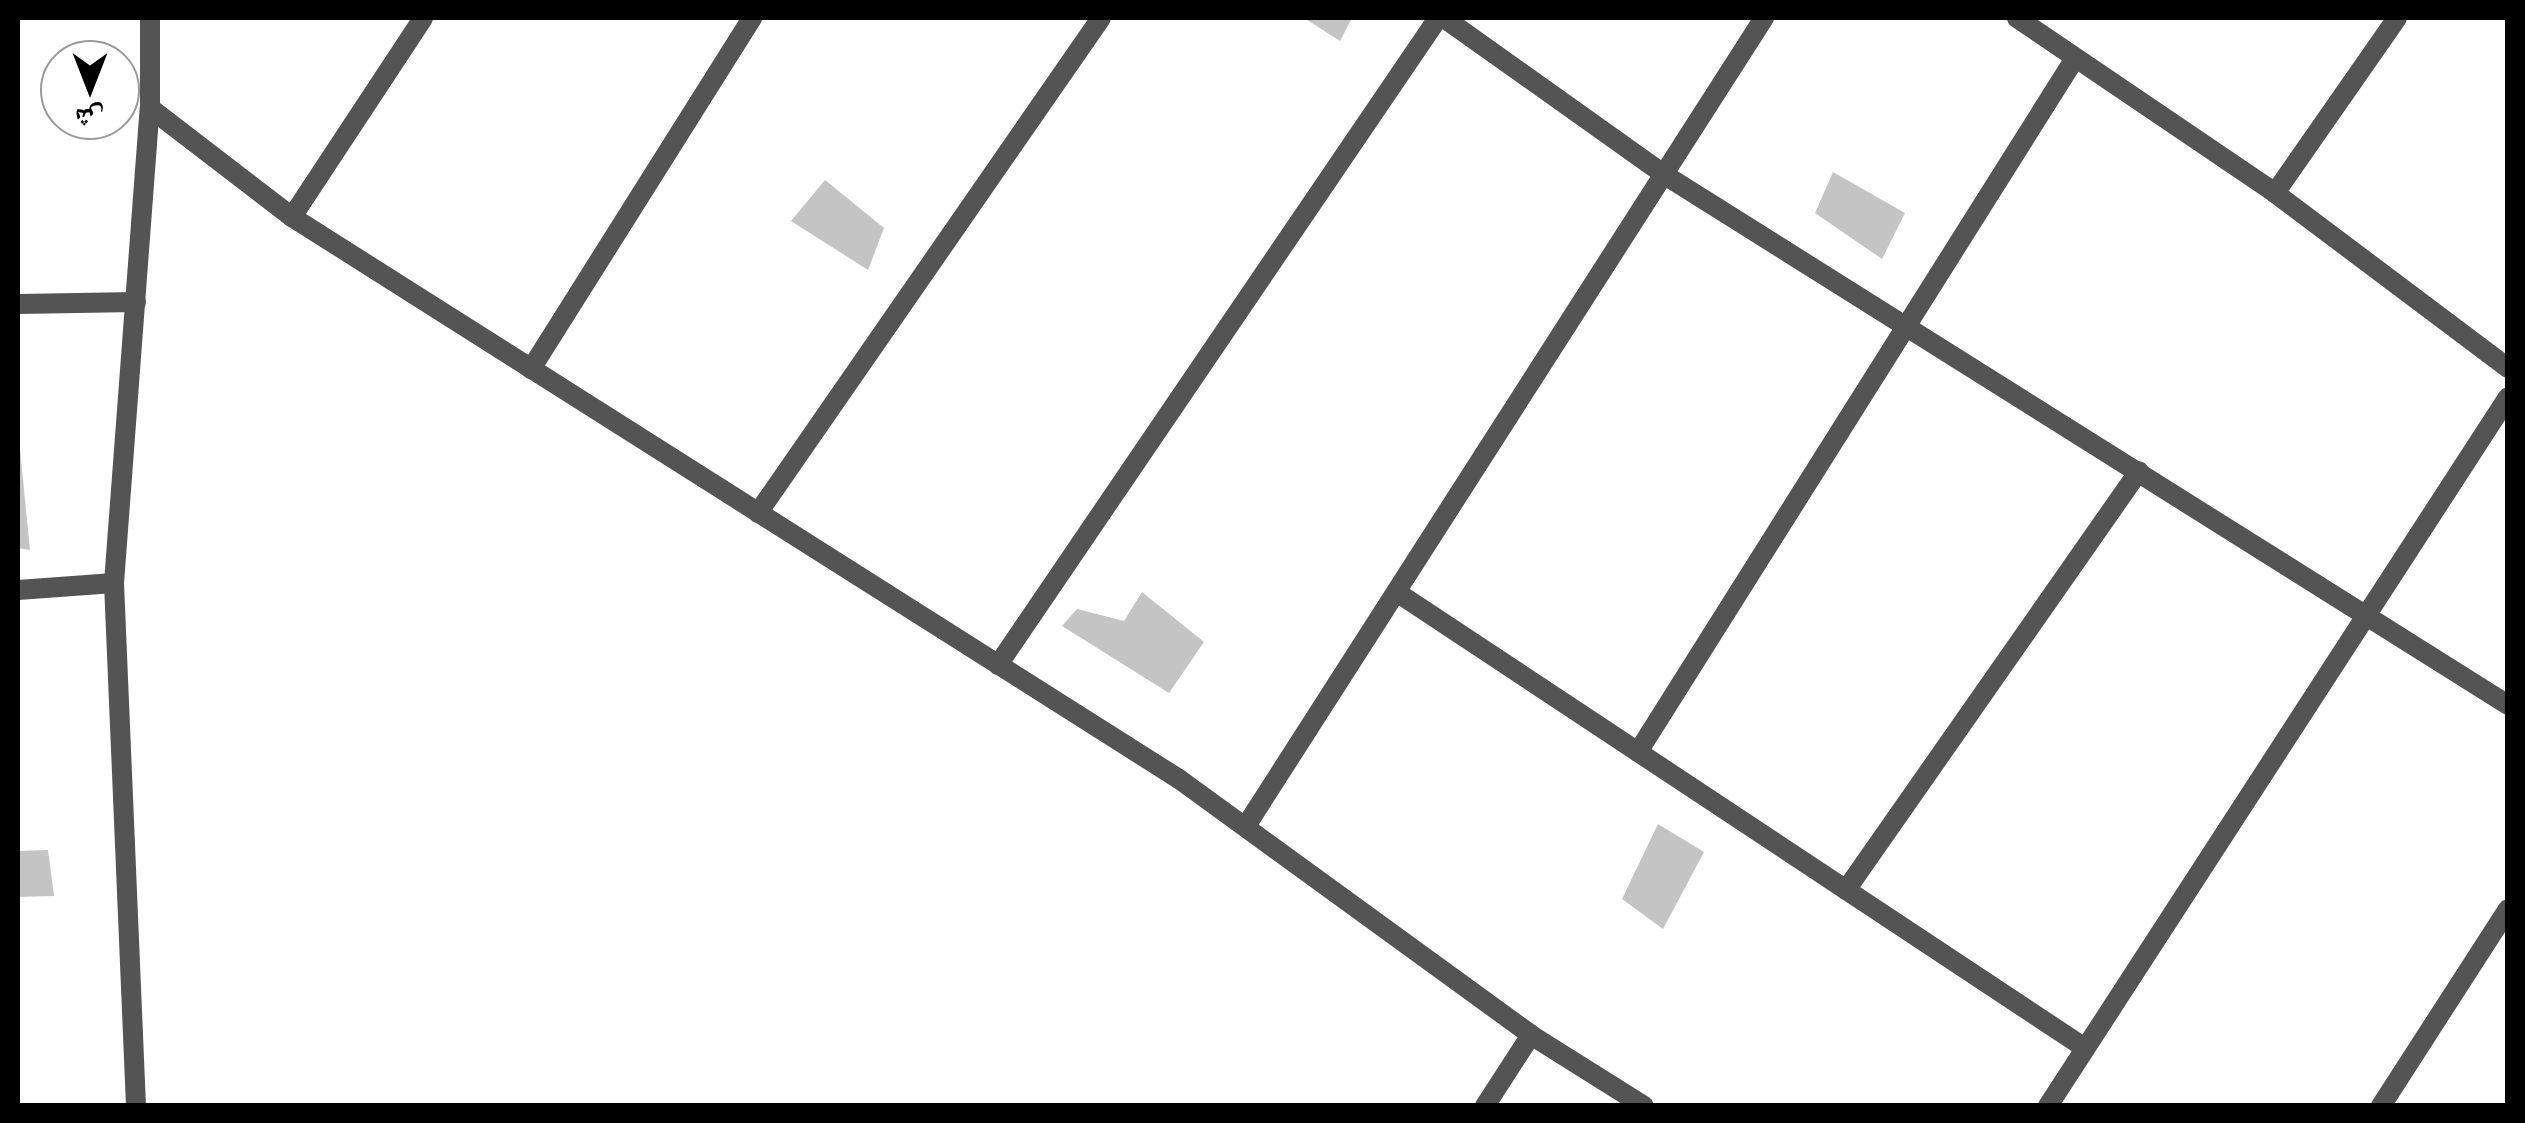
<!DOCTYPE html>
<meta charset="utf-8">
<style>
body{margin:0}
#map{position:relative;width:2525px;height:1123px;overflow:hidden;background:#fff;font-family:"Work Sans","Noto Naskh Arabic",sans-serif}
div>[style]{position:absolute}
[style*='--x']{left:calc(var(--x)*1px);top:calc(var(--y)*1px);width:calc(var(--w)*1px);rotate:calc(var(--a)*1deg)}
.building>*{inset:0;background:#c4c4c4}
.street>*{height:20px;margin:-10px;padding:0 10px;transform-origin:10px;border-radius:10px;background:#545454}
span{translate:-50% -50%;white-space:nowrap;text-align:center;line-height:1.15;-webkit-text-stroke:8px #fff;paint-order:stroke}
.frame{position:absolute;inset:0;border:20px solid #000;pointer-events:none}
.north{position:absolute;left:40px;top:40px;width:100px;height:100px;box-sizing:border-box;background:#fff;border:2px solid #999;border-radius:50%;rotate:180deg;font-size:28px;font-weight:700;line-height:40px;text-align:center;color:#000}
.north::after{content:'';display:block;margin:auto;width:35px;height:45px;background:#000;clip-path:polygon(50% 0,100% 100%,50% 72%,0 100%)}
</style>
<div id="map">
<div class="building">
<div style="clip-path:polygon(1304px 18px,1352px 18px,1340px 41px)"></div>
<div style="clip-path:polygon(1833px 172px,1905px 213px,1882px 259px,1815px 213px)"></div>
<div style="clip-path:polygon(825px 180px,884px 228px,868px 270px,791px 221px)"></div>
<div style="clip-path:polygon(20px 449px,30px 550px,18px 548px)"></div>
<div style="clip-path:polygon(1142px 592px,1204px 642px,1169px 693px,1062px 626px,1077px 609px,1124px 621px)"></div>
<div style="clip-path:polygon(1658px 824px,1704px 852px,1663px 929px,1622px 899px)"></div>
<div style="clip-path:polygon(48px 850px,54px 896px,18px 897px,18px 851px)"></div>
</div>
<div class="street">
<div style="--x:1444;--y:18;--w:275;--a:35.4"></div>
<div style="--x:1668;--y:177;--w:992;--a:32.15"></div>
<div style="--x:2017;--y:18;--w:312;--a:34.1"></div>
<div style="--x:2275;--y:193;--w:291;--a:36.9"></div>
<div style="--x:150;--y:108;--w:179;--a:37.5"></div>
<div style="--x:292;--y:217;--w:1050;--a:32.36"></div>
<div style="--x:1179;--y:779;--w:435;--a:36"></div>
<div style="--x:1531;--y:1035;--w:133;--a:32.1"></div>
<div style="--x:2275;--y:193;--w:213;--a:-55.1"></div>
<div style="--x:292;--y:217;--w:238;--a:-56.6"></div>
<div style="--x:18;--y:304;--w:118;--a:-1"></div>
<div style="--x:531;--y:369;--w:415;--a:-57.8"></div>
<div style="--x:758;--y:513;--w:602;--a:-55.28"></div>
<div style="--x:18;--y:590;--w:96;--a:-4.2"></div>
<div style="--x:1398;--y:593;--w:824;--a:33.52"></div>
<div style="--x:998;--y:665;--w:782;--a:-55.78"></div>
<div style="--x:1638;--y:752;--w:818;--a:-57.79"></div>
<div style="--x:1246;--y:826;--w:960;--a:-57.34"></div>
<div style="--x:1846;--y:890;--w:511;--a:-55.04"></div>
<div style="--x:136;--y:1106;--w:523;--a:-92.41"></div>
<div style="--x:114;--y:583;--w:476;--a:-85.7"></div>
<div style="--x:150;--y:108;--w:90;--a:-90"></div>
<div style="--x:1485;--y:1106;--w:85;--a:-57.1"></div>
<div style="--x:2048;--y:1106;--w:845;--a:-57.02"></div>
<div style="--x:2381;--y:1106;--w:234;--a:-57.2"></div>
</div>
<div class="frame"></div>
<div class="north">ش</div>
</div>
